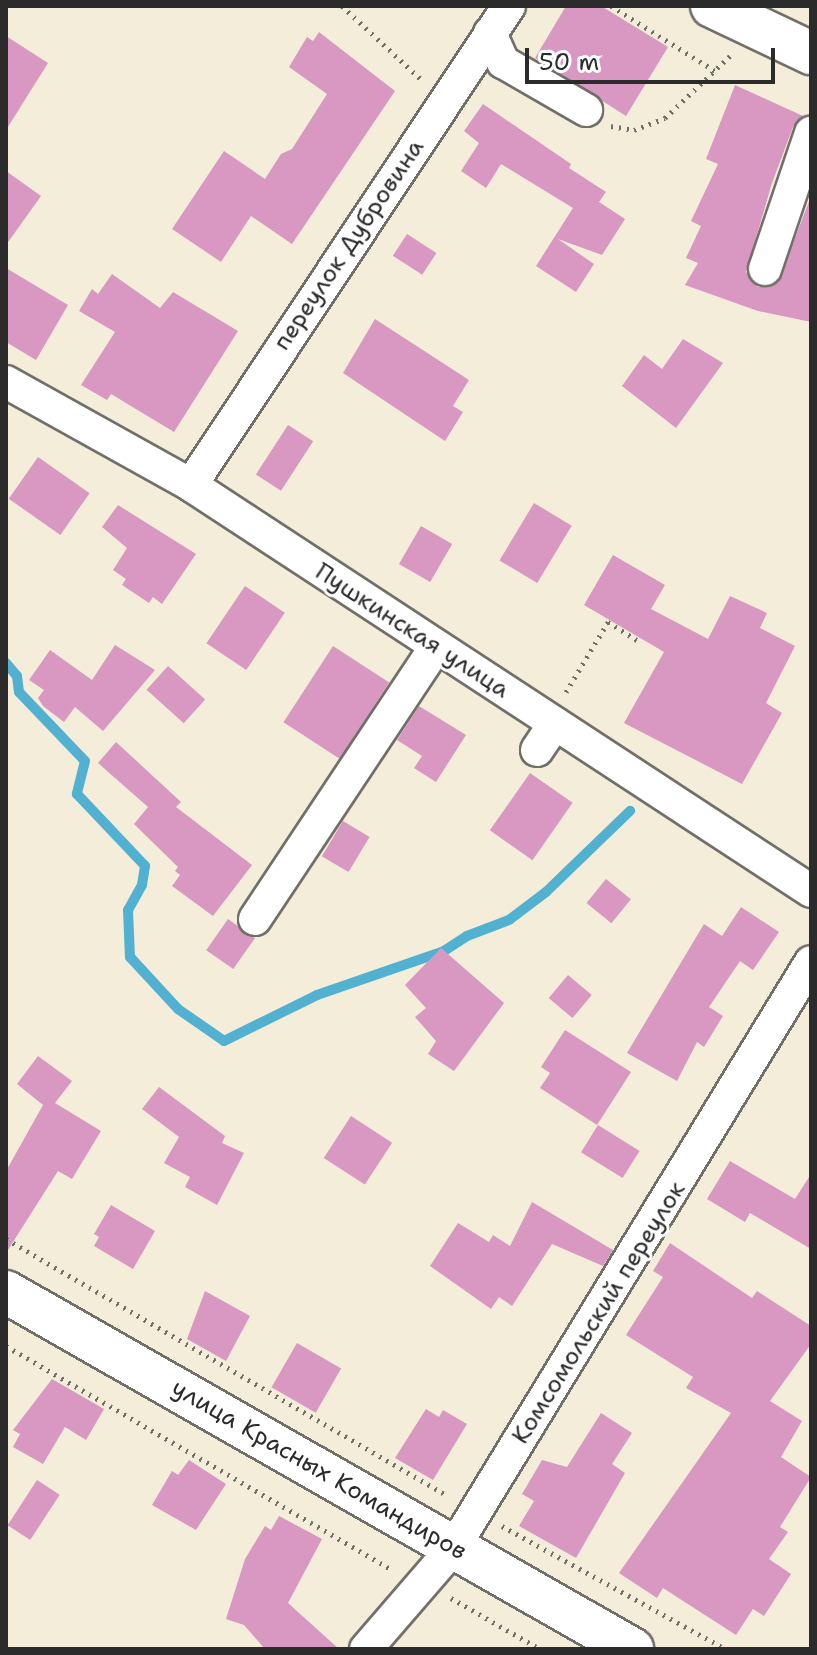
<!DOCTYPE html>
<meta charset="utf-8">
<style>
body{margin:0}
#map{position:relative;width:817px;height:1655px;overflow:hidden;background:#f4edda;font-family:"Shantell Sans",sans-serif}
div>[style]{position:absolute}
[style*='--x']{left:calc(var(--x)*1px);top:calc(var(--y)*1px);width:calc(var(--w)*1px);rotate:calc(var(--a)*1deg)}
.stream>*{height:10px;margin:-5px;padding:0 5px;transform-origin:5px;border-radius:5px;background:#52b1d1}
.building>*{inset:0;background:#d898c1;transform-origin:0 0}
.path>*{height:5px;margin-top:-2.5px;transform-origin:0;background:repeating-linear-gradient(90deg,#716f68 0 2px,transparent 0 8px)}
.roads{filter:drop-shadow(2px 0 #716f68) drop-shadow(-2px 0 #716f68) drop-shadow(0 2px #716f68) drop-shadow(0 -2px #716f68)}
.minor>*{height:32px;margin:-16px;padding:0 16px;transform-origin:16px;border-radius:16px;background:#fff}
.major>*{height:42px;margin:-21px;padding:0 21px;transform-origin:21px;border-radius:21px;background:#fff}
span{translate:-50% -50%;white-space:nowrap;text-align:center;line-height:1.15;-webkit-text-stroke:6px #fff;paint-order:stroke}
.street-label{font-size:24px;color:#2b2b2b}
.frame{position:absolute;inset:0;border:8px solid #2b2b2b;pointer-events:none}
.scale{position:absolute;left:525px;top:48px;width:250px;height:36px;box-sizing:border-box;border:4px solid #2b2b2b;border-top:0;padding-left:10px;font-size:24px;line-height:28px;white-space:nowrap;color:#2b2b2b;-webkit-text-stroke:6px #fff;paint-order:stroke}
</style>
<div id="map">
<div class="stream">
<div style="--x:6;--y:663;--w:17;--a:50"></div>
<div style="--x:17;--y:676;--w:16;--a:83"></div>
<div style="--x:19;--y:692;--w:95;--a:46.3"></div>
<div style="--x:85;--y:761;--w:34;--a:104"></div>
<div style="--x:77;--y:794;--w:99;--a:46.6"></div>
<div style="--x:145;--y:866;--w:19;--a:99"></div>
<div style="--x:142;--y:885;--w:29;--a:119"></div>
<div style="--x:128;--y:910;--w:47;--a:87.6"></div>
<div style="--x:130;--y:957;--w:71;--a:47.3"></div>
<div style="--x:178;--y:1009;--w:56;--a:34.8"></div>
<div style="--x:224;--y:1041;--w:104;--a:-26.3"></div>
<div style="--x:317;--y:995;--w:134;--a:-19.1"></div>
<div style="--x:444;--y:951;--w:27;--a:-33"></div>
<div style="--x:467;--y:936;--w:45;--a:-20.9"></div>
<div style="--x:509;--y:920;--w:46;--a:-37.1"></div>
<div style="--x:546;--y:892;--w:117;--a:-44"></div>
</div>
<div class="building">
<div style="clip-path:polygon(566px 6px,601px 6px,668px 47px,626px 116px,535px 58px)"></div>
<div style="clip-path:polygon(319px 32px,395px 91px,292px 244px,251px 216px,221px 262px,172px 229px,224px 151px,265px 179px,281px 154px,292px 149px,327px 94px,289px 67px,307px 37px,313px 41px)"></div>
<div style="clip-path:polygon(6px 36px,48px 63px,6px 130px)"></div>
<div style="clip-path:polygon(735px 85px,803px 116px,793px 127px,772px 183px,746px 272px,758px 287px,778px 283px,811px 196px,811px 322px,758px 311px,685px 285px,698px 263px,686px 258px,701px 226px,691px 221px,718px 164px,706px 159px)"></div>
<div style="clip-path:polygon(483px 104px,571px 164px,569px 168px,606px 192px,599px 202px,625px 219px,602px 255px,558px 239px,594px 264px,576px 292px,536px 266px,573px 208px,501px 164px,486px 188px,461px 171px,479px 143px,464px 131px)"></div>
<div style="clip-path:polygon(6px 171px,41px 196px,6px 245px)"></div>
<div style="left:407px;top:234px;width:35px;height:26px;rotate:33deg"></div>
<div style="clip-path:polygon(6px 268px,68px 305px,36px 360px,6px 342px)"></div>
<div style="clip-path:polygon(112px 274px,160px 308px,173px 292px,238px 331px,174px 432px,111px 394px,107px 400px,81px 385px,115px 332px,79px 311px,92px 289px,98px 294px)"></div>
<div style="clip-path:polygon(375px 319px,469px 380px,453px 406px,463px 412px,445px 441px,343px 373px)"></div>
<div style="clip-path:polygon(683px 339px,723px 363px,676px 428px,622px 386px,644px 355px,662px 369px)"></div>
<div style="left:288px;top:425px;width:30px;height:59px;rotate:33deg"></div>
<div style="left:38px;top:457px;width:63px;height:51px;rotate:35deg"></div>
<div style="left:534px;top:503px;width:44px;height:67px;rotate:31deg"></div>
<div style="clip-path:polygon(118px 505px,196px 554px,162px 604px,153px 597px,149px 603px,122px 585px,126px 579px,113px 570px,127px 548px,102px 527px)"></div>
<div style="left:421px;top:526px;width:36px;height:44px;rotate:30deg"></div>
<div style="clip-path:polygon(613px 555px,665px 585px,651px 609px,708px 639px,730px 596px,767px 613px,760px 628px,795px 646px,766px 703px,782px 713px,742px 784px,624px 723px,664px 652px,584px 605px)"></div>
<div style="left:245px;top:586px;width:48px;height:69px;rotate:34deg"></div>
<div style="clip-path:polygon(115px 645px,155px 670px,103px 731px,75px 707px,64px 722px,43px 706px,38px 698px,44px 690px,29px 680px,50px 650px,92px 680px)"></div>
<div style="left:333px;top:646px;width:67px;height:91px;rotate:33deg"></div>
<div style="left:168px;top:666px;width:50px;height:32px;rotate:42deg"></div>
<div style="clip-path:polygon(419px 706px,466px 735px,436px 782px,414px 768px,422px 756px,397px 740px)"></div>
<div style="clip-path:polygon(116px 742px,181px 802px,176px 807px,252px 865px,213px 916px,172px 886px,180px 875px,175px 871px,178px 867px,134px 824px,148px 807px,98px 763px)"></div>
<div style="left:530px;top:773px;width:52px;height:70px;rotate:35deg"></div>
<div style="left:343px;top:821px;width:31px;height:41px;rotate:31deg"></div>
<div style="left:606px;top:879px;width:32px;height:31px;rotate:39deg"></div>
<div style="clip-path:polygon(741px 907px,779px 932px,753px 970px,740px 961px,709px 1007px,723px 1016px,704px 1047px,697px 1042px,677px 1081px,627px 1053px,704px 924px,722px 936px)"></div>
<div style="left:228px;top:919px;width:33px;height:38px;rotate:35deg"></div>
<div style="clip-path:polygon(441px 948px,504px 1003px,454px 1071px,428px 1054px,436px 1041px,415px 1017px,426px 1008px,405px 985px)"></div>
<div style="left:568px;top:975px;width:31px;height:30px;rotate:40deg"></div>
<div style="clip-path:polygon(565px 1030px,631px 1072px,597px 1125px,540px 1088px,550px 1073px,541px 1067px)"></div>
<div style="clip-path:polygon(38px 1056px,72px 1081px,55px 1103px,101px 1131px,72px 1179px,58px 1171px,6px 1253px,6px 1171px,43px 1105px,17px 1084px)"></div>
<div style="clip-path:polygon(159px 1087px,225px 1136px,222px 1143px,244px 1153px,217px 1205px,185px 1187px,190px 1177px,164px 1163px,179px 1137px,142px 1109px)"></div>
<div style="left:351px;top:1116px;width:49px;height:50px;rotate:33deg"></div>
<div style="left:598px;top:1125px;width:49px;height:32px;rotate:32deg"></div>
<div style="clip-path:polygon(730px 1161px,795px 1199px,811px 1174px,811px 1249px,750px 1213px,745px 1222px,707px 1199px)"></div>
<div style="clip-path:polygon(532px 1202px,613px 1250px,603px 1266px,552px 1244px,512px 1306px,499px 1297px,491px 1309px,430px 1266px,458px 1223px,489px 1242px,493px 1235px,510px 1246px)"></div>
<div style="clip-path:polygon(111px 1205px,155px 1231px,133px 1269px,94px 1246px,99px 1237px,94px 1234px)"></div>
<div style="clip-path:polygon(670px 1243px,752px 1298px,757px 1291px,811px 1326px,811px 1344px,770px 1401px,802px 1421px,781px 1457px,811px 1477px,780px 1527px,788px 1532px,769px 1559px,791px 1574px,764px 1616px,753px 1609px,736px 1635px,663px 1588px,657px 1598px,619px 1573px,731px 1413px,686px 1388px,693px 1377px,626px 1335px,663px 1277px,653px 1271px)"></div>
<div style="clip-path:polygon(205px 1291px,250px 1316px,226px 1361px,187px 1339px)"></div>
<div style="left:297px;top:1343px;width:51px;height:51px;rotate:30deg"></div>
<div style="clip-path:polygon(52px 1379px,104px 1409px,86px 1440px,65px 1427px,43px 1464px,13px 1447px,20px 1434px,13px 1430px)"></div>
<div style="clip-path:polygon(426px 1409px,439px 1417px,443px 1410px,467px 1424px,433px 1480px,395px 1458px)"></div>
<div style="clip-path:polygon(601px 1413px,632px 1433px,612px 1464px,625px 1473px,576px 1558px,519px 1526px,534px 1501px,522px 1494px,542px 1460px,567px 1467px)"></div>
<div style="clip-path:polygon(189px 1460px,226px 1484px,196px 1530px,152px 1505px,172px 1471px,178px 1475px)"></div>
<div style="left:37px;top:1480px;width:27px;height:54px;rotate:33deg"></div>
<div style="clip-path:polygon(279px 1516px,322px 1539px,288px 1603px,339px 1649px,265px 1649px,244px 1625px,226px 1619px,245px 1559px,265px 1526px,271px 1530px)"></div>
</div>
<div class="path">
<div style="--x:342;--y:6;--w:109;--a:42.8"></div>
<div style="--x:611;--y:6;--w:125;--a:31.9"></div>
<div style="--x:611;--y:126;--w:23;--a:10"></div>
<div style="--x:634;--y:130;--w:33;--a:-21"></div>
<div style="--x:665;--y:118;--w:93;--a:-43.7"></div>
<div style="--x:566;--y:692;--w:82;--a:-59"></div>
<div style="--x:608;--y:622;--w:34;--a:32"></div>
<div style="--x:6;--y:1239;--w:511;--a:30.18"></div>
<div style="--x:6;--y:1346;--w:446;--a:30.1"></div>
<div style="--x:502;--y:1526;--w:256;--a:28.8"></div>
<div style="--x:451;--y:1598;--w:103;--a:29.8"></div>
</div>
<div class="roads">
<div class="minor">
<div style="--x:490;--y:33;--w:32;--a:66"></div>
<div style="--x:503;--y:62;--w:96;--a:30"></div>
<div style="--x:765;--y:269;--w:144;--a:-71.3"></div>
<div style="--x:6;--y:382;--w:212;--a:29.1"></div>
<div style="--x:191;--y:485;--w:741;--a:33.22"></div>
<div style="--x:191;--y:485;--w:575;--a:-56.42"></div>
<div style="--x:537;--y:750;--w:32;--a:-56"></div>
<div style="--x:255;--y:919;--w:325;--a:-56.4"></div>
<div style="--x:366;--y:1649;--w:135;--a:-49.2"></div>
<div style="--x:454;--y:1547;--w:685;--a:-58.61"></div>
</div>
<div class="major">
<div style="--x:712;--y:6;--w:110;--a:25.4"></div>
<div style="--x:6;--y:1292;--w:721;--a:29.7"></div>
</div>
</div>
<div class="street-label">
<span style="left:349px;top:245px;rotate:-56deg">переулок Дубровина</span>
<span style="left:412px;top:631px;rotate:33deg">Пушкинская улица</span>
<span style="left:599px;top:1313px;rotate:-58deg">Комсомольский переулок</span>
<span style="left:319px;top:1470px;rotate:30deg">улица Красных Командиров</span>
</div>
<div class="frame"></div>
<div class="scale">50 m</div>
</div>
